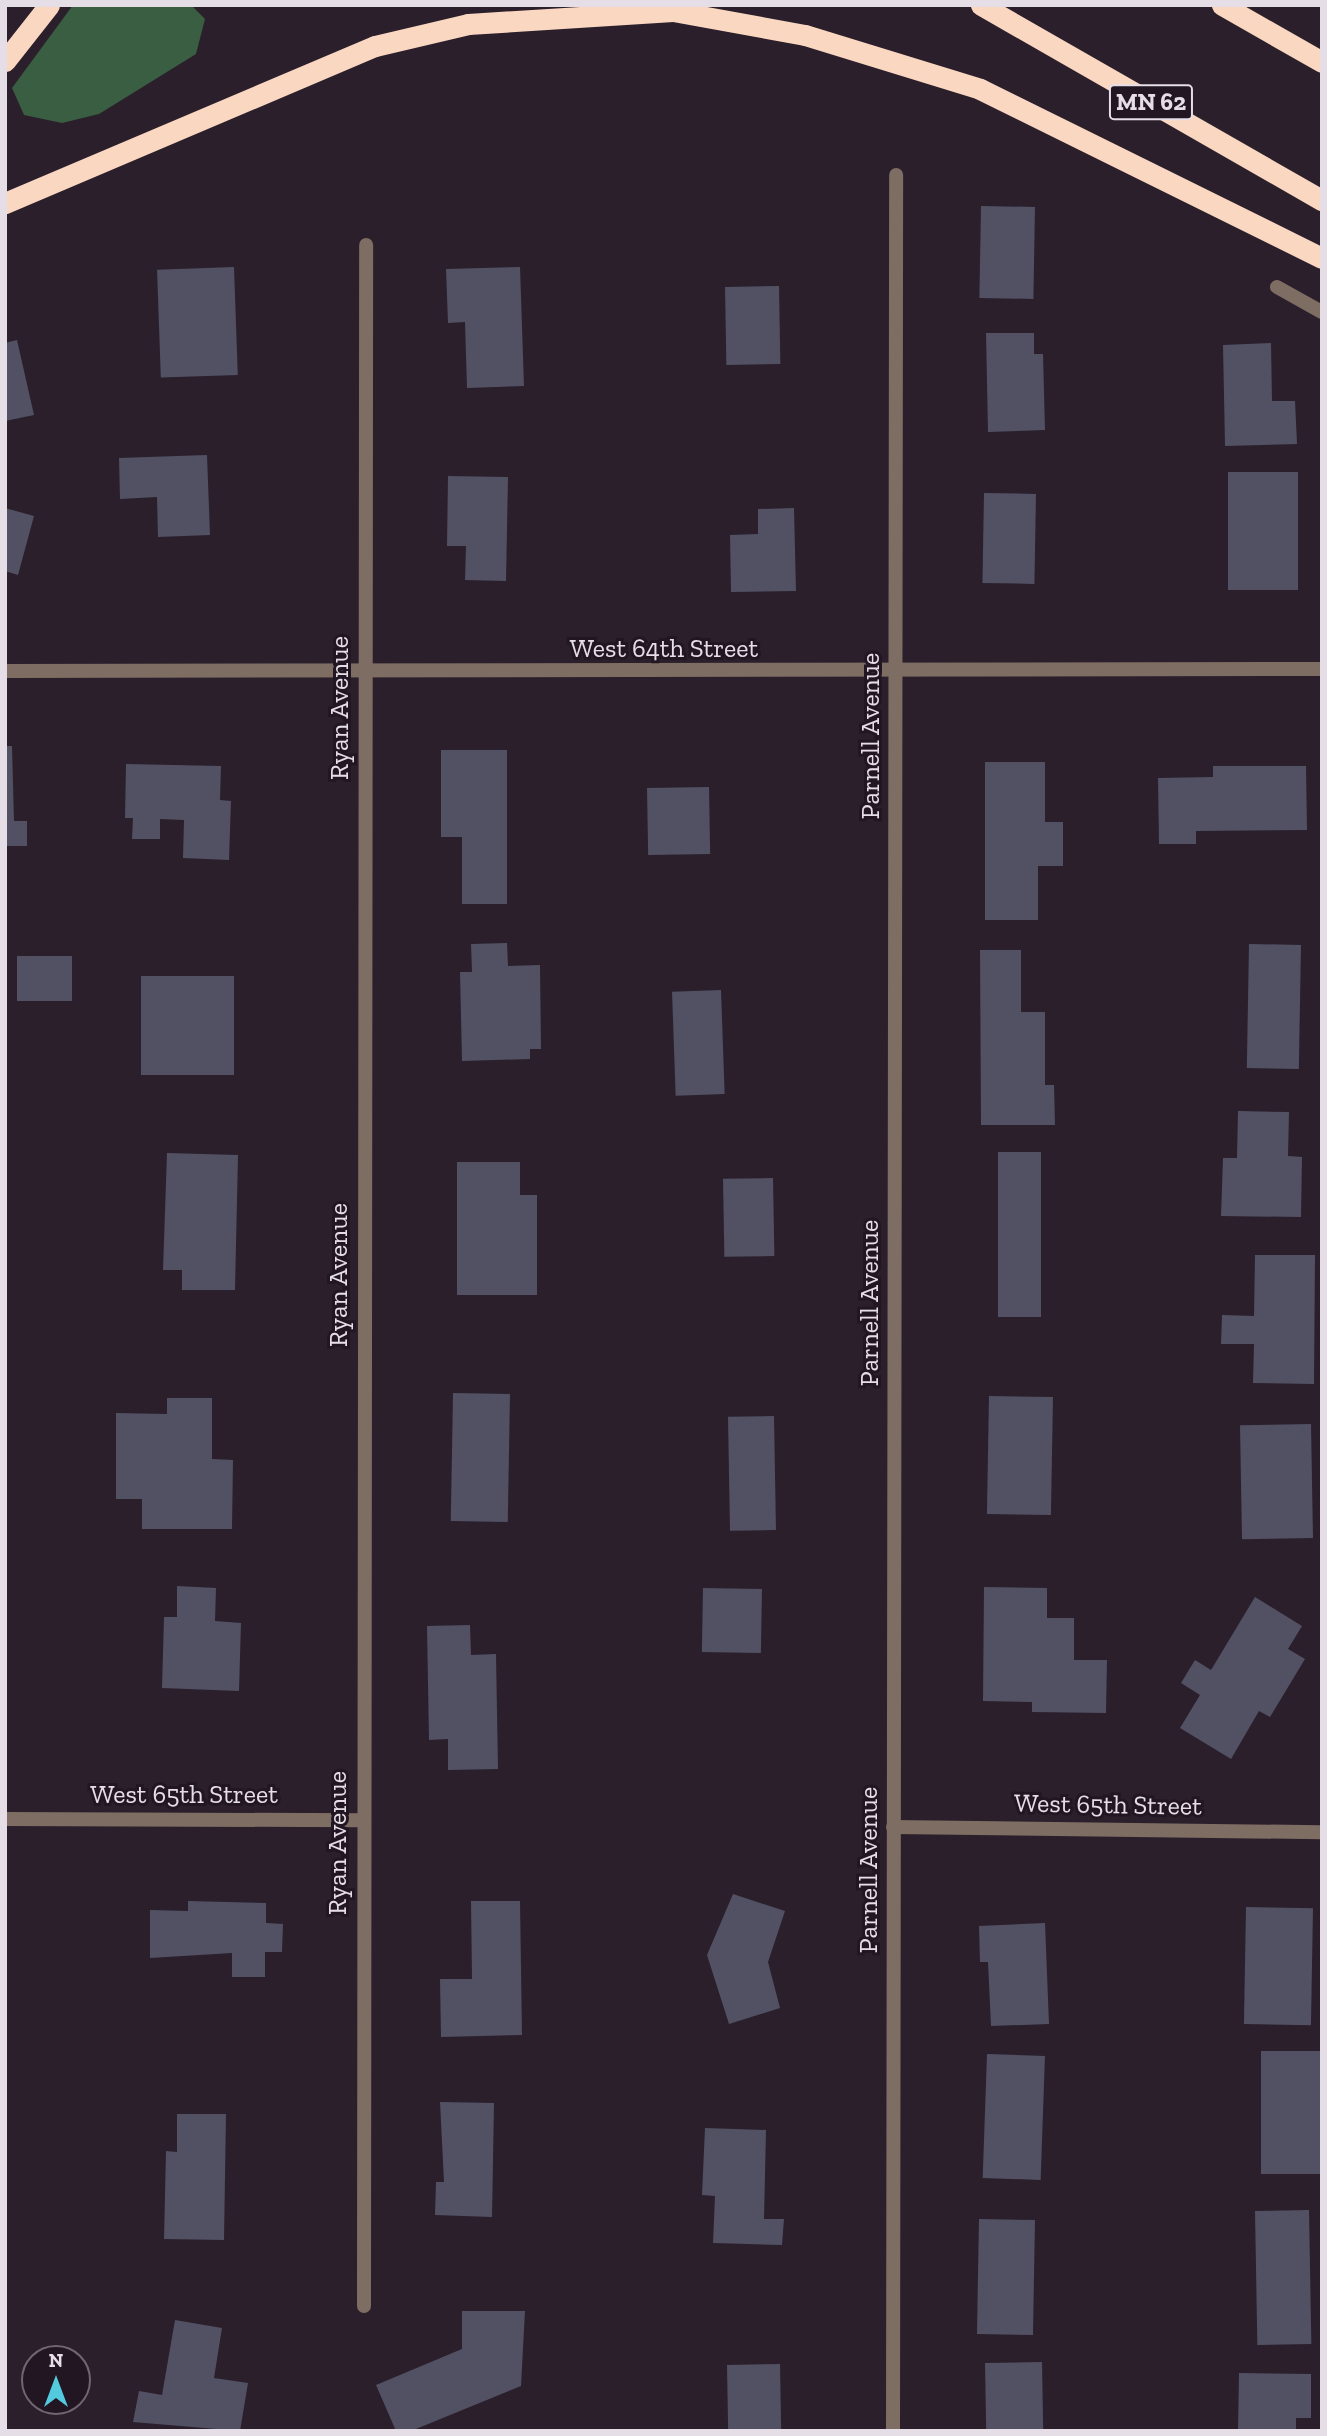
<!DOCTYPE html>
<style>
body{margin:0}
#map{position:relative;width:1327px;height:2436px;overflow:hidden;background:#2b1f2c;font-family:"Zilla Slab",serif}
div>[style]{position:absolute}
[style*='--x']{left:calc(var(--x)*1px);top:calc(var(--y)*1px);width:calc(var(--w)*1px);rotate:calc(var(--a)*1deg)}
.forest>*{inset:0;background:#395e42}
.building>*{inset:0;background:#515163;transform-origin:0 0}
.street>*{height:14px;margin:-7px;padding:0 7px;transform-origin:7px;border-radius:7px;background:#7e6d62}
.highway>*{height:21px;margin:-10.5px;padding:0 10.5px;transform-origin:10.5px;border-radius:10.5px;background:#fad7c0}
span{translate:-50% -50%;white-space:nowrap;text-align:center;line-height:1.15;-webkit-text-stroke:6px #211622;paint-order:stroke}
.shield-label span{padding:2px 5px;background:#211622;border:2px solid;border-radius:5px;-webkit-text-stroke-width:0}
.shield-label{font-size:24px;color:#e6dee7;font-weight:700}
.street-label{font-size:26px;color:#e6dee7}
.frame{position:absolute;inset:0;border:7px solid #e6dee7;pointer-events:none}
.north{position:absolute;left:21px;top:2345px;width:70px;height:70px;box-sizing:border-box;background:#211622;border:2px solid #706671;border-radius:50%;rotate:0deg;font-size:19px;font-weight:700;line-height:28px;text-align:center;color:#e6dee7}
.north::after{content:'';display:block;margin:auto;width:24px;height:32px;background:#54cade;clip-path:polygon(50% 0,100% 100%,50% 72%,0 100%)}
</style>
<div id="map">
<div class="forest">
<div style="clip-path:polygon(73px 5px,191px 5px,205px 19px,196px 54px,99px 114px,62px 123px,24px 115px,12px 88px)"></div>
</div>
<div class="building">
<div style="left:981px;top:206px;width:54px;height:92px;rotate:1deg"></div>
<div style="left:234px;top:267px;width:108px;height:77px;rotate:88deg"></div>
<div style="clip-path:polygon(520px 267px,524px 386px,467px 388px,465px 322px,448px 323px,446px 269px)"></div>
<div style="left:779px;top:286px;width:78px;height:54px;rotate:89deg"></div>
<div style="clip-path:polygon(986px 333px,1034px 333px,1034px 354px,1043px 354px,1045px 430px,988px 432px)"></div>
<div style="clip-path:polygon(17px 340px,34px 415px,5px 421px,5px 343px)"></div>
<div style="clip-path:polygon(1271px 343px,1272px 401px,1295px 401px,1297px 444px,1225px 446px,1223px 345px)"></div>
<div style="clip-path:polygon(207px 455px,210px 535px,158px 537px,157px 497px,120px 499px,119px 458px)"></div>
<div style="left:1228px;top:472px;width:70px;height:118px"></div>
<div style="clip-path:polygon(448px 476px,508px 477px,506px 581px,465px 580px,466px 546px,447px 546px)"></div>
<div style="left:984px;top:493px;width:52px;height:90px;rotate:1deg"></div>
<div style="clip-path:polygon(5px 508px,34px 516px,18px 575px,5px 571px)"></div>
<div style="clip-path:polygon(794px 508px,796px 591px,731px 592px,730px 535px,758px 534px,758px 509px)"></div>
<div style="clip-path:polygon(5px 746px,12px 746px,14px 821px,27px 821px,27px 846px,5px 846px)"></div>
<div style="clip-path:polygon(441px 750px,507px 750px,507px 904px,462px 904px,462px 837px,441px 837px)"></div>
<div style="clip-path:polygon(985px 762px,1045px 762px,1045px 822px,1063px 822px,1063px 866px,1038px 866px,1038px 920px,985px 920px)"></div>
<div style="clip-path:polygon(126px 764px,221px 766px,220px 800px,231px 801px,229px 860px,183px 858px,184px 820px,160px 819px,160px 839px,132px 839px,133px 818px,125px 818px)"></div>
<div style="clip-path:polygon(1213px 766px,1306px 766px,1307px 830px,1196px 831px,1196px 844px,1159px 844px,1158px 778px,1213px 777px)"></div>
<div style="left:709px;top:787px;width:67px;height:62px;rotate:89deg"></div>
<div style="clip-path:polygon(507px 943px,508px 966px,540px 965px,541px 1049px,530px 1049px,530px 1059px,462px 1061px,460px 972px,472px 972px,471px 944px)"></div>
<div style="left:1249px;top:944px;width:52px;height:124px;rotate:1deg"></div>
<div style="clip-path:polygon(980px 950px,1021px 950px,1021px 1012px,1045px 1012px,1045px 1085px,1054px 1085px,1055px 1125px,981px 1125px)"></div>
<div style="left:17px;top:956px;width:55px;height:45px"></div>
<div style="left:234px;top:976px;width:99px;height:93px;rotate:90deg"></div>
<div style="left:721px;top:990px;width:104px;height:49px;rotate:88deg"></div>
<div style="clip-path:polygon(1238px 1111px,1289px 1112px,1288px 1156px,1302px 1157px,1301px 1217px,1221px 1216px,1223px 1158px,1237px 1158px)"></div>
<div style="left:998px;top:1152px;width:43px;height:165px"></div>
<div style="clip-path:polygon(167px 1153px,238px 1155px,235px 1290px,182px 1290px,182px 1270px,163px 1270px)"></div>
<div style="clip-path:polygon(457px 1162px,520px 1162px,520px 1195px,537px 1195px,537px 1295px,457px 1295px)"></div>
<div style="left:773px;top:1178px;width:78px;height:50px;rotate:89deg"></div>
<div style="clip-path:polygon(1255px 1255px,1315px 1255px,1314px 1384px,1253px 1383px,1254px 1344px,1221px 1344px,1222px 1315px,1254px 1316px)"></div>
<div style="left:453px;top:1393px;width:57px;height:128px;rotate:1deg"></div>
<div style="left:989px;top:1396px;width:64px;height:118px;rotate:1deg"></div>
<div style="clip-path:polygon(167px 1398px,212px 1398px,212px 1459px,233px 1460px,232px 1529px,142px 1529px,142px 1499px,116px 1499px,116px 1413px,167px 1414px)"></div>
<div style="left:774px;top:1416px;width:114px;height:46px;rotate:89deg"></div>
<div style="left:1311px;top:1424px;width:114px;height:71px;rotate:89deg"></div>
<div style="clip-path:polygon(177px 1586px,216px 1588px,215px 1621px,241px 1623px,239px 1691px,162px 1688px,164px 1617px,177px 1617px)"></div>
<div style="clip-path:polygon(984px 1587px,1047px 1588px,1047px 1618px,1074px 1618px,1074px 1660px,1107px 1660px,1106px 1713px,1032px 1712px,1032px 1702px,983px 1701px)"></div>
<div style="left:703px;top:1588px;width:59px;height:64px;rotate:1deg"></div>
<div style="clip-path:polygon(1255px 1597px,1302px 1626px,1288px 1649px,1305px 1659px,1270px 1717px,1259px 1711px,1231px 1759px,1180px 1728px,1200px 1695px,1181px 1683px,1195px 1660px,1211px 1670px)"></div>
<div style="clip-path:polygon(470px 1625px,471px 1655px,496px 1654px,498px 1769px,448px 1770px,448px 1739px,429px 1740px,427px 1626px)"></div>
<div style="clip-path:polygon(733px 1894px,785px 1911px,768px 1962px,780px 2008px,729px 2024px,707px 1955px)"></div>
<div style="clip-path:polygon(188px 1901px,266px 1903px,266px 1923px,283px 1924px,282px 1952px,265px 1952px,265px 1977px,232px 1977px,232px 1953px,150px 1958px,150px 1910px,188px 1911px)"></div>
<div style="clip-path:polygon(471px 1901px,520px 1901px,522px 2035px,441px 2037px,440px 1979px,472px 1979px)"></div>
<div style="left:1246px;top:1907px;width:67px;height:117px;rotate:1deg"></div>
<div style="clip-path:polygon(1045px 1923px,1049px 2024px,991px 2026px,988px 1962px,980px 1962px,979px 1926px)"></div>
<div style="left:1261px;top:2051px;width:59px;height:123px"></div>
<div style="left:987px;top:2054px;width:58px;height:124px;rotate:2deg"></div>
<div style="clip-path:polygon(440px 2102px,494px 2103px,492px 2217px,435px 2215px,436px 2182px,444px 2182px)"></div>
<div style="clip-path:polygon(177px 2114px,226px 2114px,224px 2240px,164px 2239px,166px 2151px,177px 2152px)"></div>
<div style="clip-path:polygon(705px 2128px,766px 2130px,764px 2219px,784px 2219px,782px 2245px,713px 2243px,715px 2196px,702px 2195px)"></div>
<div style="left:1309px;top:2210px;width:134px;height:54px;rotate:89deg"></div>
<div style="left:979px;top:2219px;width:56px;height:115px;rotate:1deg"></div>
<div style="clip-path:polygon(462px 2311px,525px 2311px,521px 2386px,411px 2431px,396px 2431px,376px 2385px,462px 2349px)"></div>
<div style="clip-path:polygon(175px 2320px,222px 2328px,214px 2378px,248px 2383px,240px 2431px,133px 2422px,139px 2391px,162px 2395px)"></div>
<div style="left:1042px;top:2362px;width:69px;height:57px;rotate:89deg"></div>
<div style="left:780px;top:2364px;width:67px;height:53px;rotate:89deg"></div>
<div style="clip-path:polygon(1239px 2373px,1311px 2374px,1311px 2418px,1296px 2418px,1296px 2431px,1238px 2431px)"></div>
</div>
<div class="street">
<div style="--x:1277;--y:287;--w:51;--a:29.1"></div>
<div style="--x:5;--y:671;--w:1317;--a:-0.09"></div>
<div style="--x:5;--y:1819;--w:357;--a:0.2"></div>
<div style="--x:893;--y:1827;--w:429;--a:0.7"></div>
<div style="--x:364;--y:2306;--w:2061;--a:-89.94"></div>
<div style="--x:893;--y:2431;--w:2256;--a:-89.92"></div>
</div>
<div class="highway">
<div style="--x:981;--y:5;--w:393;--a:29.8"></div>
<div style="--x:1222;--y:5;--w:115;--a:29.7"></div>
<div style="--x:5;--y:61;--w:71;--a:-51.8"></div>
<div style="--x:5;--y:203;--w:402;--a:-23"></div>
<div style="--x:375;--y:46;--w:96;--a:-13.3"></div>
<div style="--x:468;--y:24;--w:205;--a:-3.6"></div>
<div style="--x:673;--y:11;--w:134;--a:10.3"></div>
<div style="--x:805;--y:35;--w:183;--a:17.1"></div>
<div style="--x:980;--y:89;--w:381;--a:26.3"></div>
</div>
<div class="shield-label">
<span style="left:1151px;top:102px">MN 62</span>
</div>
<div class="street-label">
<span style="left:664px;top:649px">West 64th Street</span>
<span style="left:340px;top:708px;rotate:-90deg">Ryan Avenue</span>
<span style="left:871px;top:736px;rotate:-90deg">Parnell Avenue</span>
<span style="left:339px;top:1275px;rotate:-90deg">Ryan Avenue</span>
<span style="left:870px;top:1303px;rotate:-90deg">Parnell Avenue</span>
<span style="left:184px;top:1795px">West 65th Street</span>
<span style="left:1108px;top:1805px;rotate:1deg">West 65th Street</span>
<span style="left:338px;top:1843px;rotate:-90deg">Ryan Avenue</span>
<span style="left:869px;top:1870px;rotate:-90deg">Parnell Avenue</span>
</div>
<div class="frame"></div>
<div class="north">N</div>
</div>
